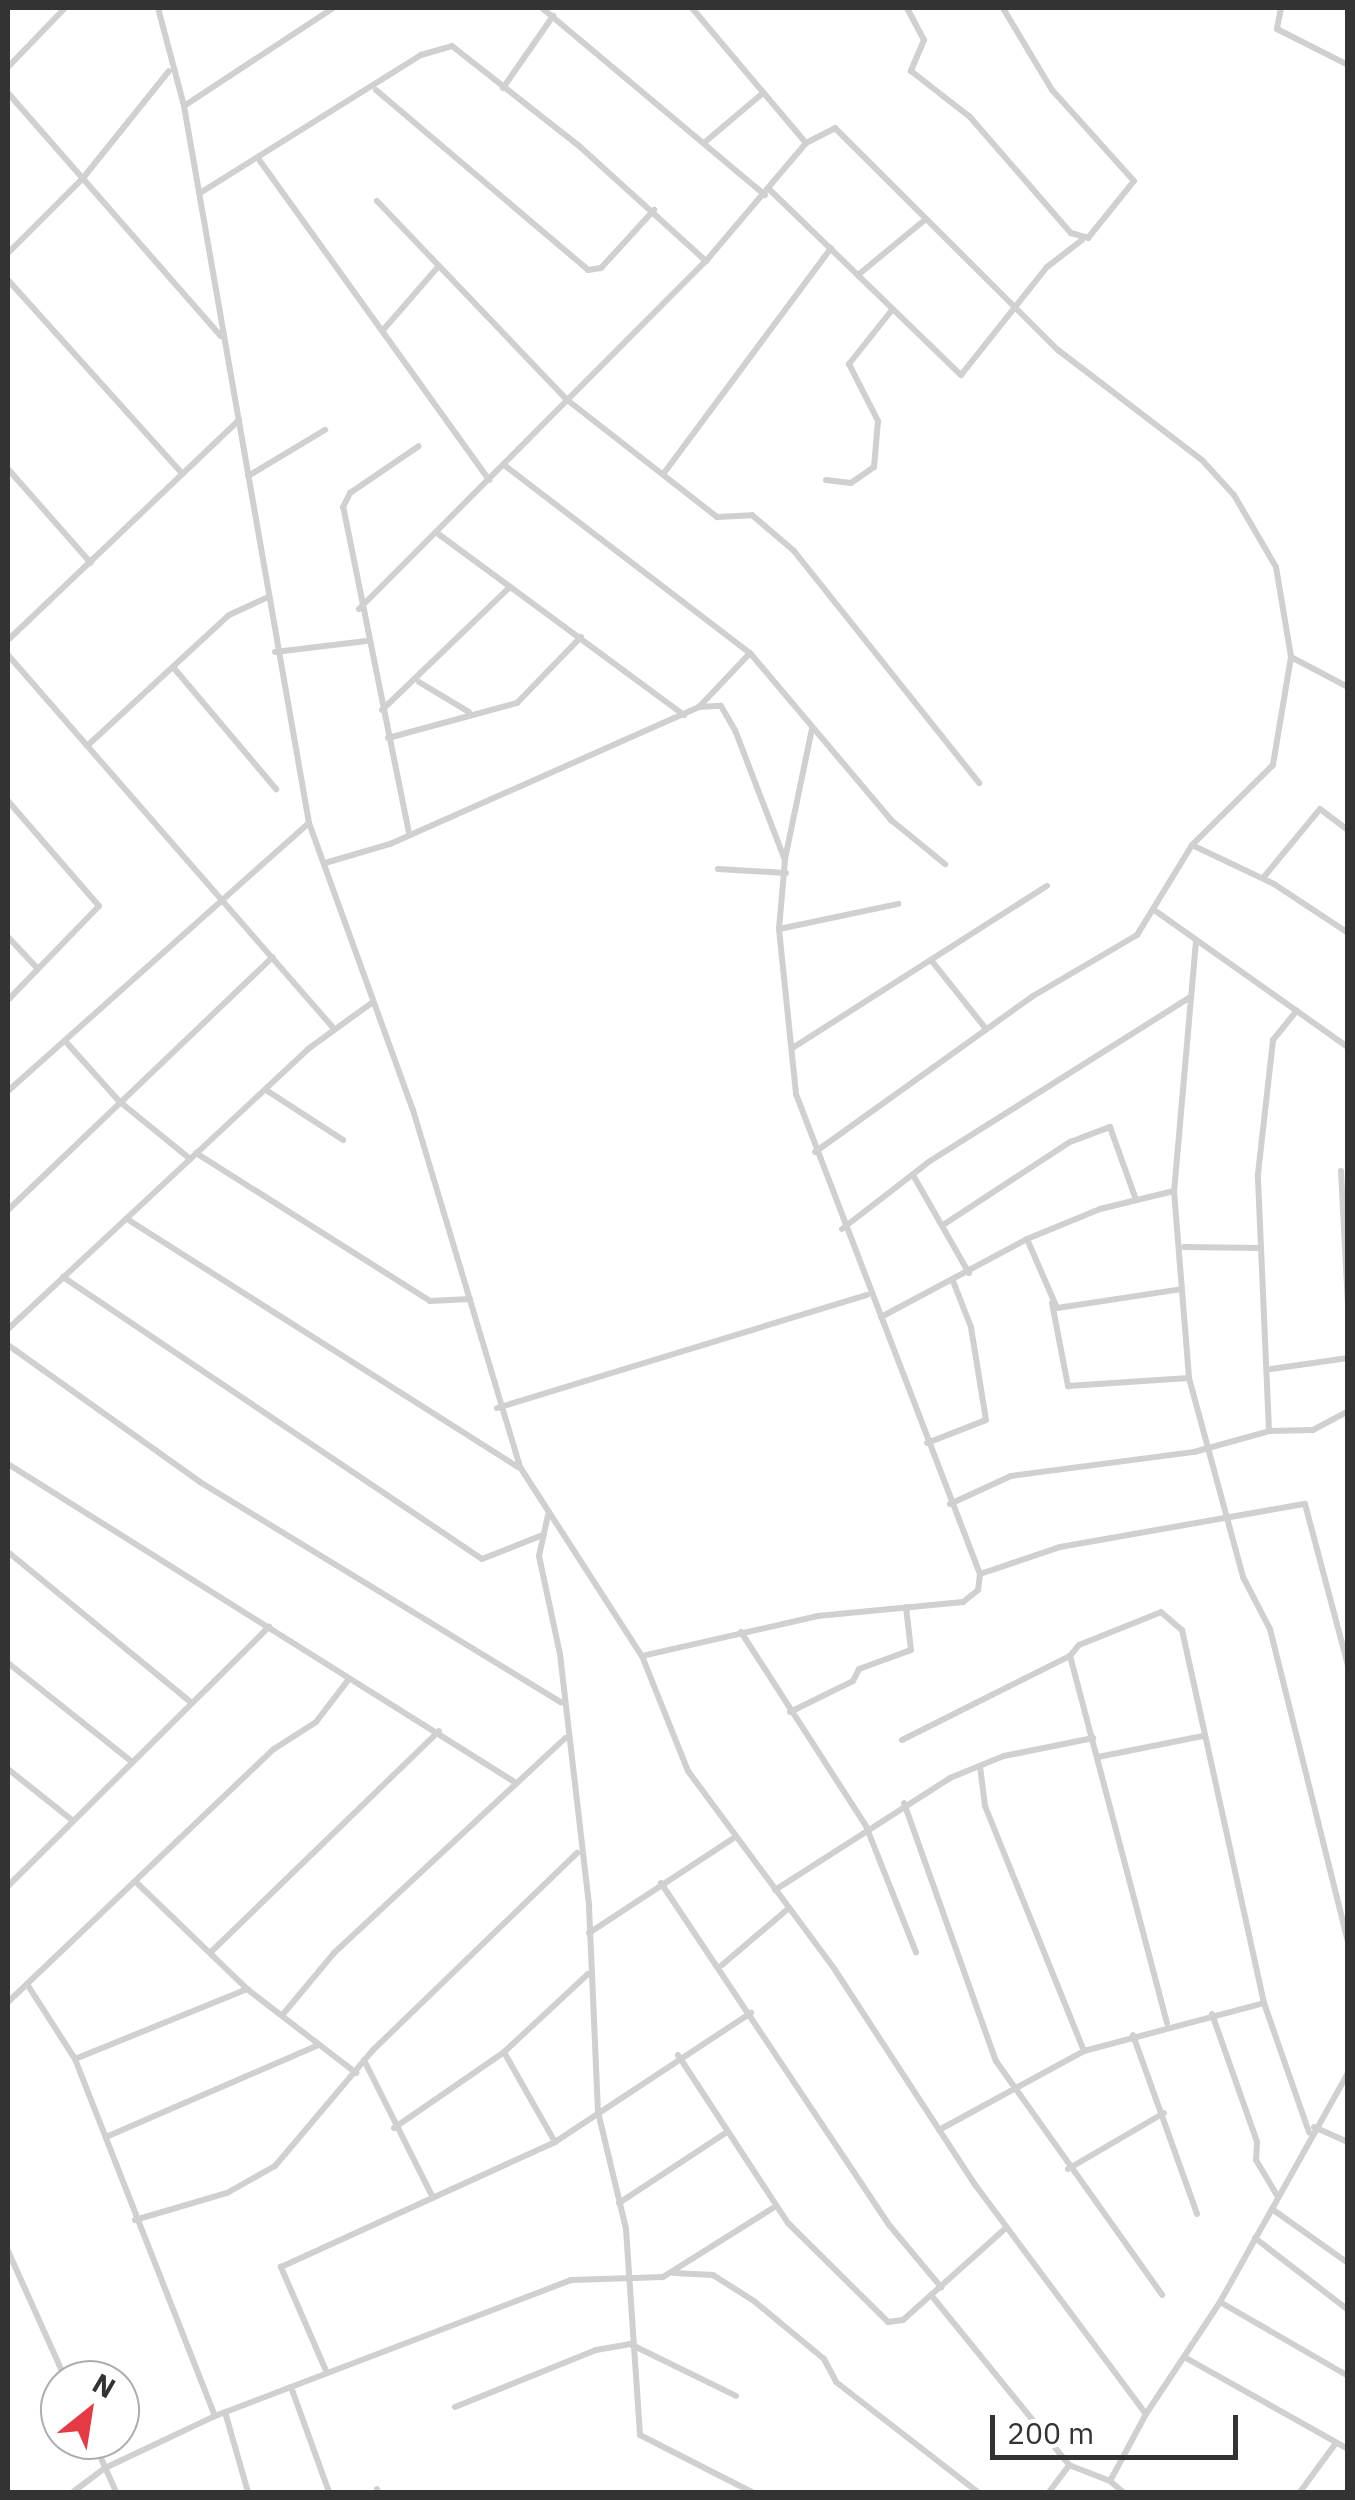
<!DOCTYPE html>
<style>
body{margin:0}
#map{position:relative;width:1355px;height:2500px;overflow:hidden;background:#fff;font-family:"IBM Plex Sans",sans-serif}
div>[style]{position:absolute}
[style*='--x']{left:calc(var(--x)*1px);top:calc(var(--y)*1px);width:calc(var(--w)*1px);rotate:calc(var(--a)*1deg)}
.street>*{height:6px;margin:-3px;padding:0 3px;transform-origin:3px;border-radius:3px;background:#d0d0d0}
span{translate:-50% -50%;white-space:nowrap;text-align:center;line-height:1.15;-webkit-text-stroke:10px #fff;paint-order:stroke}
.frame{position:absolute;inset:0;border:10px solid #333;pointer-events:none}
.north{position:absolute;left:40px;top:2360px;width:100px;height:100px;box-sizing:border-box;background:#fff;border:2px solid #adadad;border-radius:50%;rotate:30deg;font-size:28px;font-weight:700;line-height:40px;text-align:center;color:#333}
.north::after{content:'';display:block;margin:auto;width:35px;height:45px;background:#e63946;clip-path:polygon(50% 0,100% 100%,50% 72%,0 100%)}
.scale{position:absolute;left:990px;top:2415px;width:248px;height:45px;box-sizing:border-box;border:5px solid #333;border-top:0;padding-left:12px;font-size:30px;line-height:35px;white-space:nowrap;color:#333;-webkit-text-stroke:8px #fff;paint-order:stroke}
</style>
<div id="map">
<div class="street">
<div style="--x:158;--y:8;--w:101;--a:75.1"></div>
<div style="--x:184;--y:106;--w:728;--a:80.11"></div>
<div style="--x:309;--y:823;--w:305;--a:70.1"></div>
<div style="--x:413;--y:1110;--w:373;--a:73.3"></div>
<div style="--x:520;--y:1467;--w:225;--a:57.2"></div>
<div style="--x:642;--y:1656;--w:124;--a:68.2"></div>
<div style="--x:688;--y:1771;--w:247;--a:53.5"></div>
<div style="--x:835;--y:1970;--w:258;--a:56.9"></div>
<div style="--x:976;--y:2186;--w:284;--a:53.3"></div>
<div style="--x:1146;--y:2414;--w:76;--a:118.2"></div>
<div style="--x:1110;--y:2481;--w:17;--a:40"></div>
<div style="--x:542;--y:8;--w:291;--a:40"></div>
<div style="--x:907;--y:8;--w:36;--a:62"></div>
<div style="--x:924;--y:40;--w:34;--a:113"></div>
<div style="--x:911;--y:71;--w:75;--a:37.9"></div>
<div style="--x:970;--y:117;--w:154;--a:49"></div>
<div style="--x:1071;--y:233;--w:18;--a:16"></div>
<div style="--x:1088;--y:238;--w:73;--a:-51.1"></div>
<div style="--x:1134;--y:181;--w:122;--a:-132"></div>
<div style="--x:1052;--y:90;--w:96;--a:-120.9"></div>
<div style="--x:1281;--y:8;--w:21;--a:101"></div>
<div style="--x:1277;--y:29;--w:80;--a:26.9"></div>
<div style="--x:8;--y:67;--w:82;--a:-46"></div>
<div style="--x:503;--y:88;--w:88;--a:-55.2"></div>
<div style="--x:376;--y:90;--w:278;--a:40.3"></div>
<div style="--x:588;--y:270;--w:13;--a:-9"></div>
<div style="--x:601;--y:268;--w:79;--a:-47.6"></div>
<div style="--x:8;--y:93;--w:323;--a:48.8"></div>
<div style="--x:184;--y:106;--w:178;--a:-33.3"></div>
<div style="--x:705;--y:142;--w:76;--a:-40.2"></div>
<div style="--x:806;--y:143;--w:33;--a:-27"></div>
<div style="--x:835;--y:128;--w:315;--a:44.9"></div>
<div style="--x:1058;--y:350;--w:181;--a:37.4"></div>
<div style="--x:1202;--y:460;--w:47;--a:47.6"></div>
<div style="--x:1234;--y:495;--w:83;--a:59.7"></div>
<div style="--x:1276;--y:567;--w:91;--a:80.5"></div>
<div style="--x:1291;--y:657;--w:109;--a:99.5"></div>
<div style="--x:1273;--y:765;--w:114;--a:135.4"></div>
<div style="--x:1192;--y:845;--w:105;--a:121.4"></div>
<div style="--x:1137;--y:935;--w:121;--a:149.6"></div>
<div style="--x:1033;--y:996;--w:268;--a:144.4"></div>
<div style="--x:260;--y:161;--w:393;--a:54.3"></div>
<div style="--x:770;--y:190;--w:266;--a:44.1"></div>
<div style="--x:961;--y:375;--w:138;--a:-51.5"></div>
<div style="--x:1047;--y:267;--w:44;--a:-37.6"></div>
<div style="--x:200;--y:193;--w:261;--a:-32"></div>
<div style="--x:421;--y:55;--w:32;--a:-16"></div>
<div style="--x:452;--y:46;--w:160;--a:38.2"></div>
<div style="--x:578;--y:145;--w:173;--a:42.2"></div>
<div style="--x:377;--y:201;--w:274;--a:46.3"></div>
<div style="--x:566;--y:399;--w:192;--a:38"></div>
<div style="--x:717;--y:517;--w:35;--a:-3"></div>
<div style="--x:752;--y:515;--w:55;--a:40.6"></div>
<div style="--x:794;--y:551;--w:297;--a:51.4"></div>
<div style="--x:8;--y:253;--w:106;--a:-45"></div>
<div style="--x:83;--y:178;--w:137;--a:-51.2"></div>
<div style="--x:858;--y:275;--w:88;--a:-39.5"></div>
<div style="--x:8;--y:280;--w:260;--a:48"></div>
<div style="--x:384;--y:329;--w:81;--a:-49"></div>
<div style="--x:504;--y:465;--w:310;--a:37.4"></div>
<div style="--x:750;--y:653;--w:219;--a:49.8"></div>
<div style="--x:891;--y:820;--w:70;--a:39.2"></div>
<div style="--x:8;--y:469;--w:125;--a:48.6"></div>
<div style="--x:664;--y:473;--w:280;--a:-53.4"></div>
<div style="--x:248;--y:476;--w:90;--a:-30.9"></div>
<div style="--x:826;--y:480;--w:25;--a:7"></div>
<div style="--x:851;--y:483;--w:28;--a:-35"></div>
<div style="--x:874;--y:467;--w:46;--a:-85"></div>
<div style="--x:878;--y:421;--w:64;--a:-117"></div>
<div style="--x:849;--y:364;--w:69;--a:-51.5"></div>
<div style="--x:437;--y:533;--w:307;--a:36.4"></div>
<div style="--x:359;--y:609;--w:491;--a:-45.1"></div>
<div style="--x:706;--y:261;--w:155;--a:-49.7"></div>
<div style="--x:806;--y:143;--w:177;--a:-130.2"></div>
<div style="--x:8;--y:640;--w:319;--a:-43.6"></div>
<div style="--x:275;--y:652;--w:92;--a:-6.9"></div>
<div style="--x:8;--y:655;--w:496;--a:48.9"></div>
<div style="--x:1291;--y:657;--w:64;--a:27.8"></div>
<div style="--x:173;--y:667;--w:160;--a:49.8"></div>
<div style="--x:419;--y:682;--w:58;--a:31"></div>
<div style="--x:699;--y:707;--w:74;--a:-46.6"></div>
<div style="--x:382;--y:710;--w:178;--a:-43.9"></div>
<div style="--x:388;--y:738;--w:134;--a:-15.2"></div>
<div style="--x:517;--y:703;--w:92;--a:-45.9"></div>
<div style="--x:87;--y:746;--w:193;--a:-42.7"></div>
<div style="--x:229;--y:615;--w:41;--a:-24.7"></div>
<div style="--x:8;--y:801;--w:139;--a:49.1"></div>
<div style="--x:99;--y:906;--w:131;--a:134.1"></div>
<div style="--x:409;--y:833;--w:333;--a:-101.4"></div>
<div style="--x:343;--y:507;--w:16;--a:-63"></div>
<div style="--x:350;--y:493;--w:83;--a:-34.3"></div>
<div style="--x:1192;--y:845;--w:91;--a:25.4"></div>
<div style="--x:1274;--y:884;--w:89;--a:33.5"></div>
<div style="--x:785;--y:859;--w:133;--a:-78.3"></div>
<div style="--x:325;--y:863;--w:68;--a:-16.3"></div>
<div style="--x:390;--y:844;--w:338;--a:-23.9"></div>
<div style="--x:699;--y:707;--w:22;--a:-3"></div>
<div style="--x:721;--y:706;--w:28;--a:60"></div>
<div style="--x:735;--y:730;--w:139;--a:69"></div>
<div style="--x:785;--y:860;--w:69;--a:95"></div>
<div style="--x:779;--y:929;--w:166;--a:84.1"></div>
<div style="--x:796;--y:1094;--w:514;--a:69.03"></div>
<div style="--x:980;--y:1574;--w:16;--a:97"></div>
<div style="--x:978;--y:1590;--w:19;--a:141"></div>
<div style="--x:963;--y:1602;--w:146;--a:174.5"></div>
<div style="--x:818;--y:1616;--w:180;--a:167.2"></div>
<div style="--x:718;--y:869;--w:68;--a:3.4"></div>
<div style="--x:1263;--y:878;--w:89;--a:-50.4"></div>
<div style="--x:1320;--y:809;--w:35;--a:37"></div>
<div style="--x:1157;--y:912;--w:234;--a:35.3"></div>
<div style="--x:779;--y:929;--w:122;--a:-11.9"></div>
<div style="--x:8;--y:937;--w:42;--a:46.9"></div>
<div style="--x:1196;--y:941;--w:251;--a:95"></div>
<div style="--x:1174;--y:1191;--w:188;--a:85.4"></div>
<div style="--x:1189;--y:1378;--w:206;--a:74.8"></div>
<div style="--x:1243;--y:1577;--w:59;--a:62.6"></div>
<div style="--x:1270;--y:1629;--w:322;--a:76"></div>
<div style="--x:931;--y:960;--w:88;--a:51.4"></div>
<div style="--x:66;--y:1042;--w:79;--a:48.1"></div>
<div style="--x:119;--y:1101;--w:92;--a:39.2"></div>
<div style="--x:794;--y:1047;--w:300;--a:-32.5"></div>
<div style="--x:266;--y:1090;--w:92;--a:33"></div>
<div style="--x:8;--y:1091;--w:403;--a:-41.7"></div>
<div style="--x:196;--y:1153;--w:277;--a:32.3"></div>
<div style="--x:430;--y:1301;--w:40;--a:-2.9"></div>
<div style="--x:1341;--y:1171;--w:133;--a:87"></div>
<div style="--x:913;--y:1175;--w:113;--a:60.3"></div>
<div style="--x:8;--y:1210;--w:366;--a:-43.7"></div>
<div style="--x:127;--y:1219;--w:463;--a:32.4"></div>
<div style="--x:943;--y:1225;--w:152;--a:-33.2"></div>
<div style="--x:1070;--y:1142;--w:43;--a:-20.6"></div>
<div style="--x:1110;--y:1127;--w:74;--a:70.3"></div>
<div style="--x:842;--y:1229;--w:111;--a:-37.7"></div>
<div style="--x:930;--y:1161;--w:307;--a:-32.2"></div>
<div style="--x:1027;--y:1239;--w:75;--a:66.5"></div>
<div style="--x:1057;--y:1308;--w:126;--a:-8.6"></div>
<div style="--x:1184;--y:1247;--w:76;--a:0.8"></div>
<div style="--x:63;--y:1277;--w:505;--a:33.94"></div>
<div style="--x:482;--y:1559;--w:66;--a:-21.5"></div>
<div style="--x:1052;--y:1303;--w:85;--a:79.1"></div>
<div style="--x:1068;--y:1386;--w:121;--a:-3.8"></div>
<div style="--x:881;--y:1317;--w:166;--a:-28.1"></div>
<div style="--x:1027;--y:1239;--w:79;--a:-22.3"></div>
<div style="--x:1100;--y:1209;--w:76;--a:-13.7"></div>
<div style="--x:8;--y:1329;--w:410;--a:-43"></div>
<div style="--x:308;--y:1049;--w:80;--a:-35.9"></div>
<div style="--x:8;--y:1345;--w:236;--a:35.5"></div>
<div style="--x:200;--y:1482;--w:423;--a:31.4"></div>
<div style="--x:1271;--y:1369;--w:78;--a:-8.1"></div>
<div style="--x:497;--y:1408;--w:387;--a:-17"></div>
<div style="--x:1269;--y:1431;--w:257;--a:-92.5"></div>
<div style="--x:1258;--y:1174;--w:135;--a:-83.6"></div>
<div style="--x:1273;--y:1040;--w:38;--a:-51"></div>
<div style="--x:927;--y:1443;--w:63;--a:-21.3"></div>
<div style="--x:986;--y:1420;--w:94;--a:-99.2"></div>
<div style="--x:971;--y:1327;--w:49;--a:-111.4"></div>
<div style="--x:8;--y:1464;--w:596;--a:32.12"></div>
<div style="--x:950;--y:1504;--w:67;--a:-24.7"></div>
<div style="--x:1011;--y:1476;--w:185;--a:-7.5"></div>
<div style="--x:1194;--y:1452;--w:78;--a:-15.6"></div>
<div style="--x:1269;--y:1431;--w:44;--a:-1.3"></div>
<div style="--x:1313;--y:1430;--w:40;--a:-28"></div>
<div style="--x:548;--y:1515;--w:42;--a:102.4"></div>
<div style="--x:539;--y:1556;--w:100;--a:77.9"></div>
<div style="--x:560;--y:1654;--w:254;--a:83.4"></div>
<div style="--x:589;--y:1906;--w:206;--a:87.5"></div>
<div style="--x:598;--y:2112;--w:120;--a:76.5"></div>
<div style="--x:626;--y:2229;--w:206;--a:86.1"></div>
<div style="--x:640;--y:2435;--w:126;--a:27"></div>
<div style="--x:8;--y:1552;--w:238;--a:39.4"></div>
<div style="--x:980;--y:1574;--w:84;--a:-18.6"></div>
<div style="--x:1060;--y:1547;--w:249;--a:-10"></div>
<div style="--x:1305;--y:1504;--w:168;--a:75.1"></div>
<div style="--x:741;--y:1632;--w:231;--a:57.2"></div>
<div style="--x:866;--y:1826;--w:136;--a:68.4"></div>
<div style="--x:8;--y:1663;--w:159;--a:38.6"></div>
<div style="--x:790;--y:1712;--w:70;--a:-26.2"></div>
<div style="--x:853;--y:1681;--w:13;--a:-63"></div>
<div style="--x:859;--y:1669;--w:55;--a:-20.1"></div>
<div style="--x:911;--y:1650;--w:43;--a:-96.6"></div>
<div style="--x:902;--y:1740;--w:188;--a:-26.6"></div>
<div style="--x:1098;--y:1757;--w:107;--a:-11.3"></div>
<div style="--x:980;--y:1766;--w:40;--a:82.9"></div>
<div style="--x:985;--y:1806;--w:264;--a:68"></div>
<div style="--x:8;--y:1769;--w:82;--a:38.6"></div>
<div style="--x:904;--y:1803;--w:274;--a:70.4"></div>
<div style="--x:996;--y:2061;--w:287;--a:54.6"></div>
<div style="--x:661;--y:1883;--w:412;--a:56.3"></div>
<div style="--x:890;--y:2226;--w:80;--a:50.1"></div>
<div style="--x:138;--y:1884;--w:151;--a:43.9"></div>
<div style="--x:247;--y:1989;--w:138;--a:37.6"></div>
<div style="--x:8;--y:1886;--w:368;--a:-44.8"></div>
<div style="--x:775;--y:1890;--w:208;--a:-32.6"></div>
<div style="--x:950;--y:1778;--w:58;--a:-22.2"></div>
<div style="--x:1004;--y:1756;--w:91;--a:-11.4"></div>
<div style="--x:589;--y:1933;--w:175;--a:-33.3"></div>
<div style="--x:212;--y:1951;--w:316;--a:-44.1"></div>
<div style="--x:722;--y:1965;--w:88;--a:-40.4"></div>
<div style="--x:588;--y:1974;--w:115;--a:137.1"></div>
<div style="--x:504;--y:2052;--w:103;--a:60.5"></div>
<div style="--x:555;--y:2142;--w:235;--a:-33.4"></div>
<div style="--x:27;--y:1984;--w:89;--a:57.4"></div>
<div style="--x:75;--y:2059;--w:383;--a:68.6"></div>
<div style="--x:8;--y:2002;--w:367;--a:-43.6"></div>
<div style="--x:274;--y:1749;--w:50;--a:-32.7"></div>
<div style="--x:316;--y:1722;--w:54;--a:-52.5"></div>
<div style="--x:284;--y:2013;--w:78;--a:-50.2"></div>
<div style="--x:334;--y:1953;--w:316;--a:-42.9"></div>
<div style="--x:1212;--y:2014;--w:136;--a:70.6"></div>
<div style="--x:1257;--y:2142;--w:18;--a:93"></div>
<div style="--x:1256;--y:2160;--w:43;--a:59.3"></div>
<div style="--x:1167;--y:2023;--w:380;--a:-104.8"></div>
<div style="--x:1070;--y:1656;--w:14;--a:-51"></div>
<div style="--x:1079;--y:1645;--w:88;--a:-21.9"></div>
<div style="--x:1161;--y:1612;--w:28;--a:41"></div>
<div style="--x:1182;--y:1630;--w:382;--a:77.6"></div>
<div style="--x:1133;--y:2035;--w:190;--a:70.3"></div>
<div style="--x:678;--y:2055;--w:201;--a:56.8"></div>
<div style="--x:788;--y:2223;--w:141;--a:44.7"></div>
<div style="--x:888;--y:2322;--w:15;--a:-8"></div>
<div style="--x:903;--y:2320;--w:138;--a:-41.8"></div>
<div style="--x:75;--y:2059;--w:186;--a:-22.1"></div>
<div style="--x:364;--y:2060;--w:154;--a:63.4"></div>
<div style="--x:1314;--y:2127;--w:37;--a:24"></div>
<div style="--x:394;--y:2128;--w:134;--a:-34.6"></div>
<div style="--x:939;--y:2130;--w:165;--a:-28.6"></div>
<div style="--x:1084;--y:2051;--w:186;--a:-14.9"></div>
<div style="--x:1264;--y:2003;--w:137;--a:70.8"></div>
<div style="--x:106;--y:2137;--w:229;--a:-23.4"></div>
<div style="--x:1068;--y:2169;--w:111;--a:-30.3"></div>
<div style="--x:619;--y:2203;--w:126;--a:-33.3"></div>
<div style="--x:1272;--y:2209;--w:93;--a:35.4"></div>
<div style="--x:135;--y:2220;--w:96;--a:-16.4"></div>
<div style="--x:227;--y:2193;--w:55;--a:-29.4"></div>
<div style="--x:275;--y:2166;--w:152;--a:-49.8"></div>
<div style="--x:373;--y:2050;--w:284;--a:-44"></div>
<div style="--x:1255;--y:2238;--w:118;--a:37.7"></div>
<div style="--x:8;--y:2251;--w:141;--a:65.8"></div>
<div style="--x:674;--y:2273;--w:39;--a:3"></div>
<div style="--x:713;--y:2275;--w:49;--a:32.4"></div>
<div style="--x:754;--y:2301;--w:91;--a:39.6"></div>
<div style="--x:824;--y:2359;--w:26;--a:62"></div>
<div style="--x:836;--y:2382;--w:180;--a:37.8"></div>
<div style="--x:931;--y:2295;--w:219;--a:50.9"></div>
<div style="--x:1069;--y:2465;--w:44;--a:21.3"></div>
<div style="--x:1220;--y:2302;--w:148;--a:30"></div>
<div style="--x:1186;--y:2358;--w:186;--a:29.3"></div>
<div style="--x:327;--y:2373;--w:116;--a:-113.5"></div>
<div style="--x:281;--y:2267;--w:301;--a:-24.5"></div>
<div style="--x:291;--y:2387;--w:112;--a:70.1"></div>
<div style="--x:455;--y:2407;--w:152;--a:-22"></div>
<div style="--x:596;--y:2350;--w:35;--a:-10"></div>
<div style="--x:630;--y:2344;--w:118;--a:26.1"></div>
<div style="--x:225;--y:2412;--w:83;--a:74"></div>
<div style="--x:1146;--y:2414;--w:134;--a:-56.5"></div>
<div style="--x:1220;--y:2302;--w:262;--a:-60.8"></div>
<div style="--x:93;--y:2440;--w:57;--a:66.1"></div>
<div style="--x:377;--y:2489;--w:3;--a:72"></div>
<div style="--x:73;--y:2492;--w:40;--a:-37"></div>
<div style="--x:105;--y:2468;--w:122;--a:-25.3"></div>
<div style="--x:215;--y:2416;--w:381;--a:-20.9"></div>
<div style="--x:571;--y:2280;--w:92;--a:-1.9"></div>
<div style="--x:663;--y:2277;--w:133;--a:-32.1"></div>
<div style="--x:1049;--y:2492;--w:34;--a:-53"></div>
<div style="--x:1300;--y:2492;--w:61;--a:-53.7"></div>
</div>
<div class="frame"></div>
<div class="north">N</div>
<div class="scale">200 m</div>
</div>
